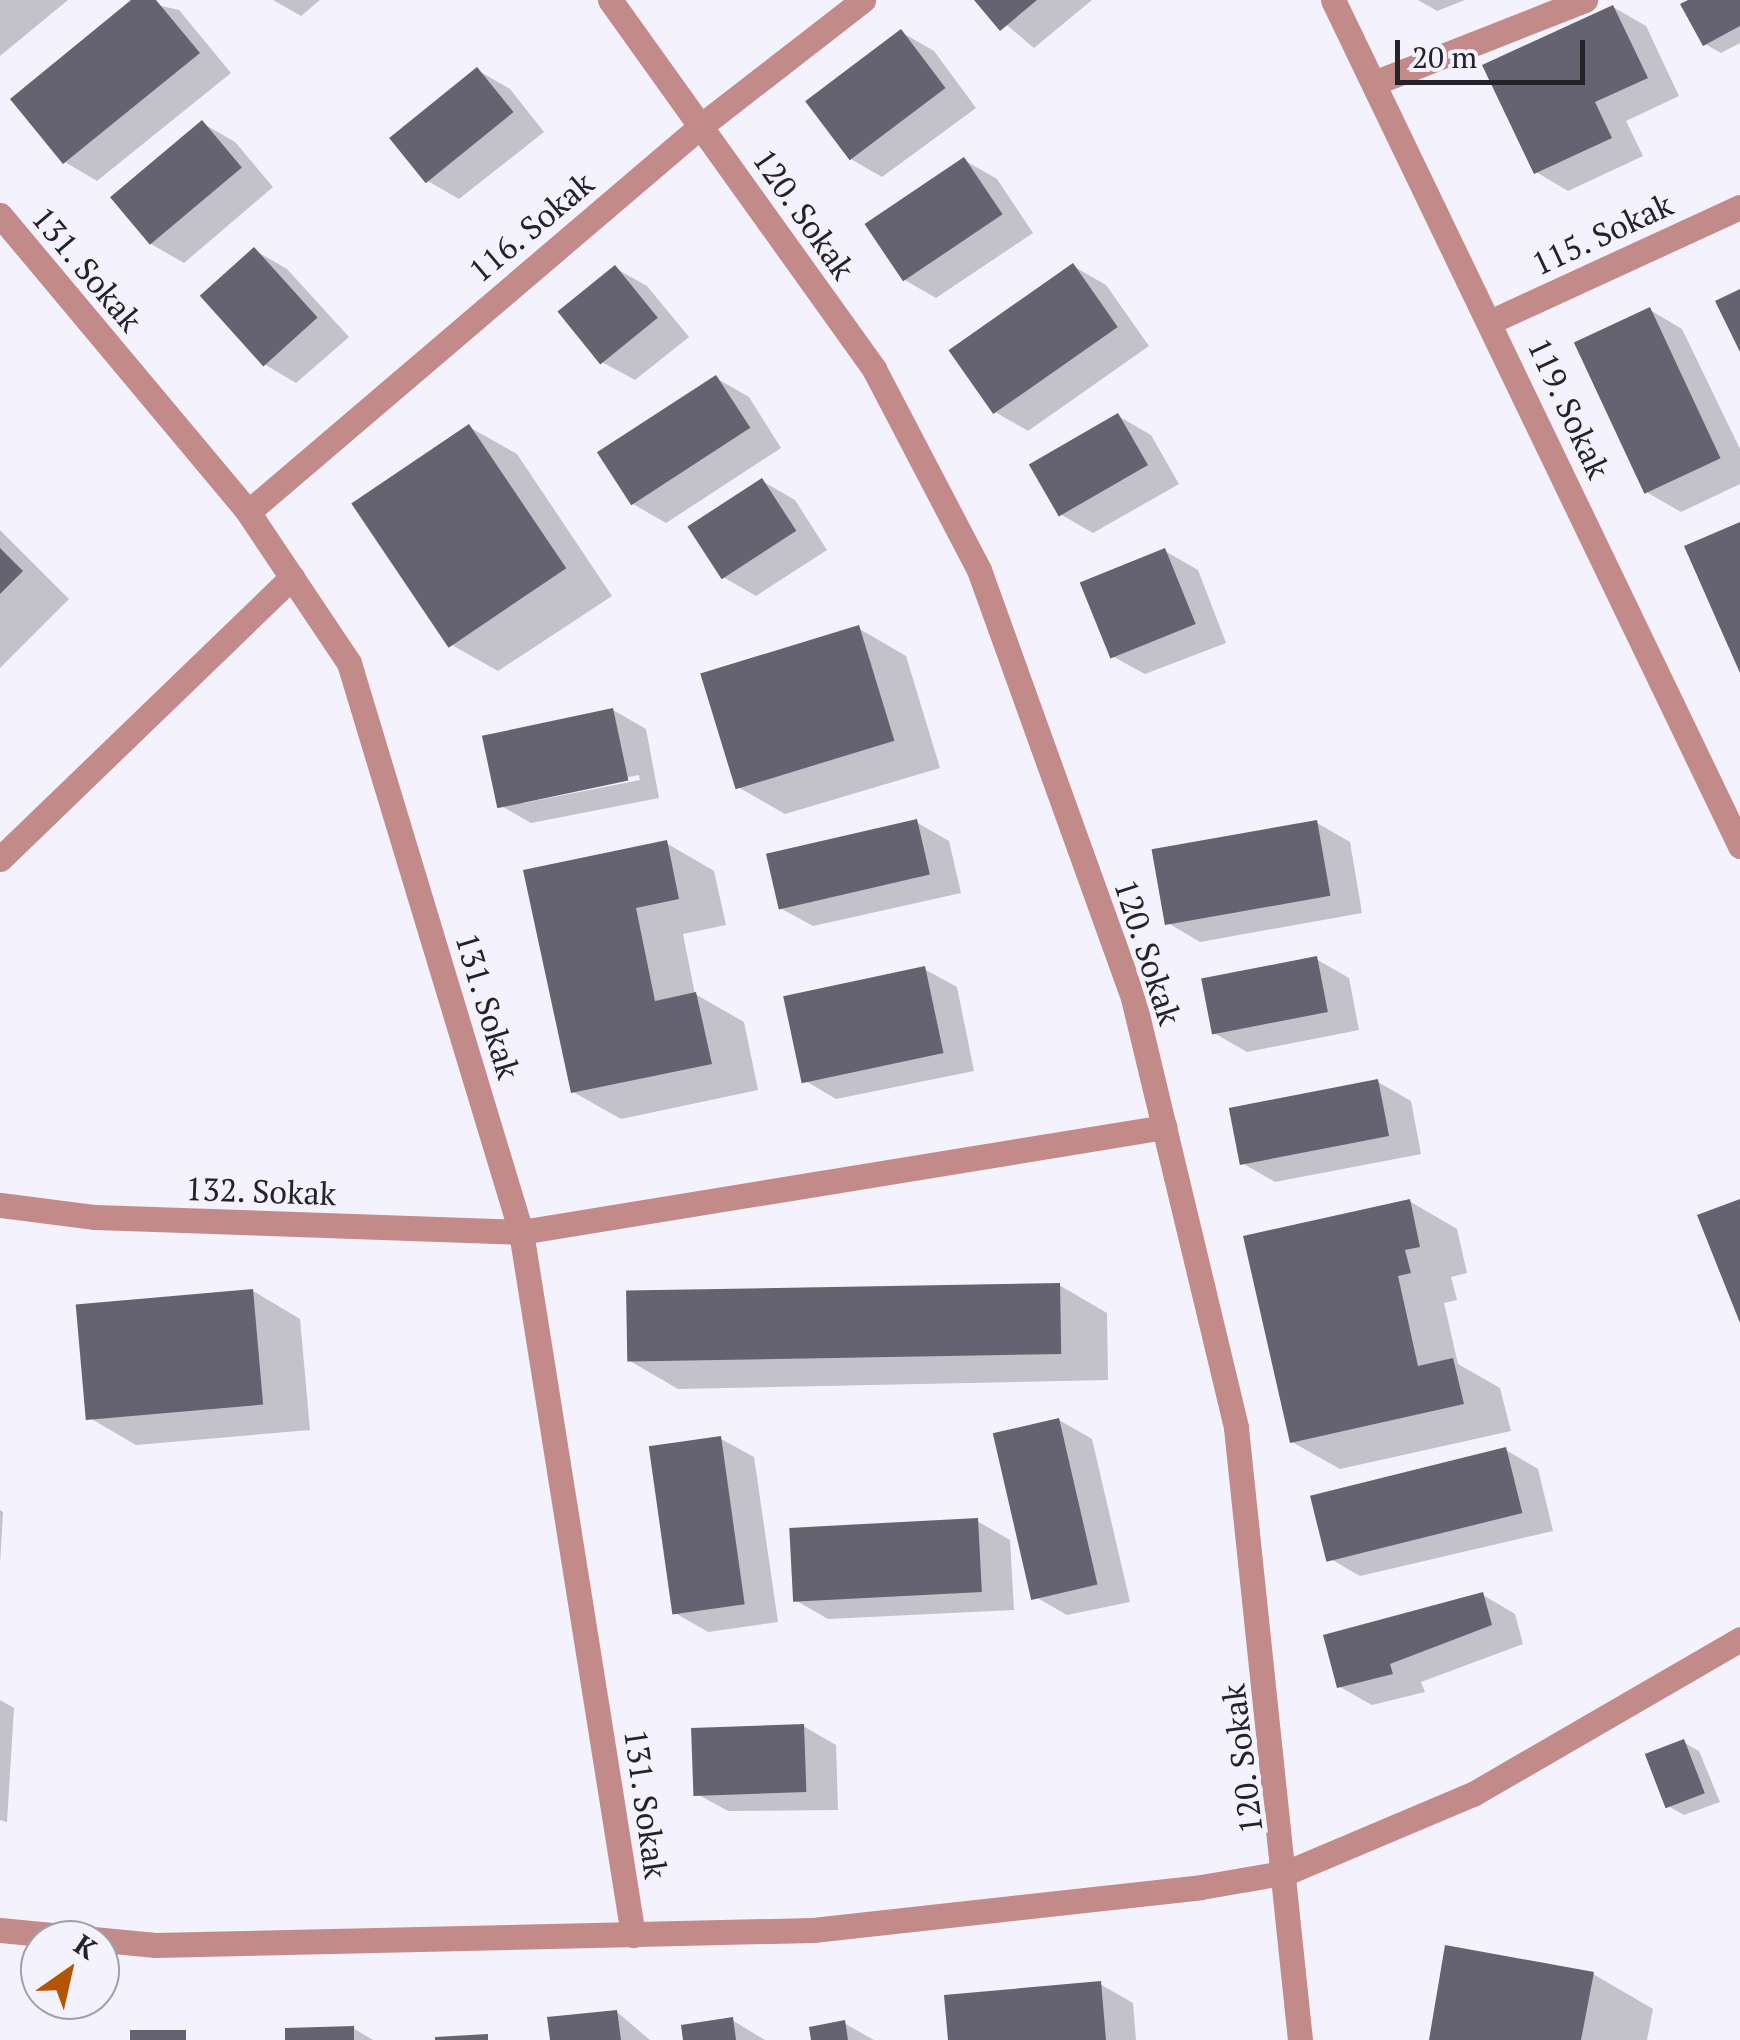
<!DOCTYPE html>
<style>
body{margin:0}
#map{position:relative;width:1740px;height:2040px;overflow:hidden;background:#f4f2fd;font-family:"PT Serif",serif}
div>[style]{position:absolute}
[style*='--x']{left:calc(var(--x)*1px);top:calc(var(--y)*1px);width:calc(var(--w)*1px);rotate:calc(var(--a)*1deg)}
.shadow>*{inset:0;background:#0003}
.building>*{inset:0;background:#656372;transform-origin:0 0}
.minor>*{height:25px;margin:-12.5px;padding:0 12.5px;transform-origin:12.5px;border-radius:12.5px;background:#c28b89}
span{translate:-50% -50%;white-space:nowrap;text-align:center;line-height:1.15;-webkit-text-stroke:10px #f4f2fd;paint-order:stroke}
.street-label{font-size:32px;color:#24232a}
.north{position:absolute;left:20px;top:1920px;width:100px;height:100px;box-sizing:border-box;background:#f4f2fd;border:2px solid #a19fa9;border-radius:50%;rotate:34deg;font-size:28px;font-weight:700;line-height:40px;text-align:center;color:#24232a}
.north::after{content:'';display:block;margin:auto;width:35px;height:45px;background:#b35502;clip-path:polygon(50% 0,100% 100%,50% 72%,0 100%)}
.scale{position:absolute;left:1395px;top:40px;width:190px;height:45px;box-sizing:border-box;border:5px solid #24232a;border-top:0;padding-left:12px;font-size:30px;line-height:35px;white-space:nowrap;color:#24232a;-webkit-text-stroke:8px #f4f2fd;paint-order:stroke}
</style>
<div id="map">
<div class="shadow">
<div style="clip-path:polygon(0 0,68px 0,0 56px)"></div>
<div style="clip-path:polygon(135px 0,179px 10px,231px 73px,97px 181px,65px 162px)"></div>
<div style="clip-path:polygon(273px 0,320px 0,301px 16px)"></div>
<div style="clip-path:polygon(977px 0,1092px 0,1034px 48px)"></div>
<div style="clip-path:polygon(1418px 0,1465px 0,1437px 11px)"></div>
<div style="clip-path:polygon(1693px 0,1740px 0,1740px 43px,1721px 53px,1705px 44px)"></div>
<div style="clip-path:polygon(1613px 7px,1646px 26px,1679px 96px,1626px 121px,1643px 156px,1568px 191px,1536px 172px)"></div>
<div style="clip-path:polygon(901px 32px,934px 51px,976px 108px,882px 177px,849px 158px)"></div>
<div style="clip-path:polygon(477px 70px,510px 89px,544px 132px,459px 199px,426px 180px)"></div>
<div style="clip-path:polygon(202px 123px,235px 142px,273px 187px,184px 263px,151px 244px)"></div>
<div style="clip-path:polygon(964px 160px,997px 179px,1033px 233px,936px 298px,903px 279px)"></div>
<div style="clip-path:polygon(254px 250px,287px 269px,349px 337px,296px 383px,264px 364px)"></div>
<div style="clip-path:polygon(1073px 266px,1106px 285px,1149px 346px,1028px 431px,995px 412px)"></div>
<div style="clip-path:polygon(615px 268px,647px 286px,689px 337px,635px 380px,602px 362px)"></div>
<div style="clip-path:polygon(1650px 310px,1682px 329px,1740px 449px,1740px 484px,1681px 512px,1648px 493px)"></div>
<div style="clip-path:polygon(716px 378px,749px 397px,781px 448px,666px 523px,633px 504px)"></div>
<div style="clip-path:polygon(1118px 416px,1151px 435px,1179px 484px,1093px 533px,1060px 514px)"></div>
<div style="clip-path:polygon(469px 427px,517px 454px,612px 596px,498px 671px,450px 644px)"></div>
<div style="clip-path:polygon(762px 481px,795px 500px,827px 550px,756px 596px,723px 577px)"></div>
<div style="clip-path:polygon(0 530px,69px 599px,0 668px)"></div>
<div style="clip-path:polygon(1165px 551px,1198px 570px,1226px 643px,1145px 674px,1112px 656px)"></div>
<div style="clip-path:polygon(858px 628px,906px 656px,940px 768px,785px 814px,738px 787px)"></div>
<div style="clip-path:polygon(evenodd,613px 710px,646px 729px,659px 798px,531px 823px,498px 804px,613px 710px,639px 775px,640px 780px,523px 803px,523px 798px,639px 775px)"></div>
<div style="clip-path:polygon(916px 822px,949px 841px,961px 893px,813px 926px,780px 908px)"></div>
<div style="clip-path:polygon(1317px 823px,1350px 842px,1362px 913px,1200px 942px,1168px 923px)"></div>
<div style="clip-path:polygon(666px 843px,714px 871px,726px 925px,683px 934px,695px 994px,744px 1022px,758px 1090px,621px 1119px,573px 1092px,526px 872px)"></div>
<div style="clip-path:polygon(1316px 959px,1349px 978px,1359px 1030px,1247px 1052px,1214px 1033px)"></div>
<div style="clip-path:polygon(924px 969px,957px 987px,974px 1071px,836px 1099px,804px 1080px)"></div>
<div style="clip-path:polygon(1378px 1082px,1411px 1101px,1421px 1154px,1275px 1182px,1242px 1163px)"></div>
<div style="clip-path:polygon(1409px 1201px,1457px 1229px,1467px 1273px,1451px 1277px,1457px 1300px,1444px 1303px,1458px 1364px,1500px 1388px,1511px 1431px,1340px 1469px,1292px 1442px)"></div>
<div style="clip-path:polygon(1059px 1285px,1107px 1313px,1108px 1380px,678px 1389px,630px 1361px)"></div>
<div style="clip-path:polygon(253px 1291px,300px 1319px,310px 1430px,136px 1445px,88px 1417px)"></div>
<div style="clip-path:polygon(1059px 1420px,1092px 1439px,1130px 1602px,1067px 1615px,1034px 1596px)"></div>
<div style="clip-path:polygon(721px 1439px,754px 1457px,778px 1622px,708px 1632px,675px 1613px)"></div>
<div style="clip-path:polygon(1506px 1450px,1538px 1469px,1553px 1531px,1360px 1576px,1327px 1557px)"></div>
<div style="clip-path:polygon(0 1510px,3px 1512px,0 1564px)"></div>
<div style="clip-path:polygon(977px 1521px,1010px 1540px,1014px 1610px,828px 1619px,795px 1600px)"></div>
<div style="clip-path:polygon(1483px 1595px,1515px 1614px,1523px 1644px,1421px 1682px,1425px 1692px,1372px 1705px,1340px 1687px)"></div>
<div style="clip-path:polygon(0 1700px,14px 1708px,7px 1822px,0 1820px)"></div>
<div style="clip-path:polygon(803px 1726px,836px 1745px,838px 1810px,728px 1811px,695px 1793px)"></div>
<div style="clip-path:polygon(1683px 1742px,1699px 1751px,1720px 1802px,1684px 1815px,1668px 1806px)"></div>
<div style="clip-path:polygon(1593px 1974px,1653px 2009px,1647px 2040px,1431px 2040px)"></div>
<div style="clip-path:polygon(1100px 1984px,1133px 2003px,1136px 2040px,950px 2040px)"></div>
<div style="clip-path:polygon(617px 2012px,650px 2040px,552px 2040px)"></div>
<div style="clip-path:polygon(732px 2020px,765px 2040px,686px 2040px)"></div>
<div style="clip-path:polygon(844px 2023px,874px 2040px,813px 2040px)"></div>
<div style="clip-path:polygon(353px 2028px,373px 2040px,288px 2040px)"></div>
</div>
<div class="building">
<div style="clip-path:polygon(131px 0,156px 0,200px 53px,63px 164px,10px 99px)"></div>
<div style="clip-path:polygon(974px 0,1037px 0,1000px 31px)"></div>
<div style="clip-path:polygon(1688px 0,1740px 0,1740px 26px,1703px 46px,1680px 4px)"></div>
<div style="clip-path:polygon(1613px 5px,1648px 78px,1595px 102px,1612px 138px,1534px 174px,1482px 65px)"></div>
<div style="left:901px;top:29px;width:74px;height:120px;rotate:53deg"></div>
<div style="left:477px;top:67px;width:58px;height:113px;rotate:51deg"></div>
<div style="left:202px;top:120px;width:62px;height:120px;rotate:50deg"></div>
<div style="left:964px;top:157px;width:69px;height:120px;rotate:56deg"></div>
<div style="left:254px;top:247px;width:95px;height:73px;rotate:48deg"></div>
<div style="left:1073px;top:263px;width:78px;height:152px;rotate:55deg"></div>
<div style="left:615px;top:265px;width:68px;height:74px;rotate:51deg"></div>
<div style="clip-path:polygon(1740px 289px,1740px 352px,1715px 301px)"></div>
<div style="left:1650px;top:307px;width:167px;height:84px;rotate:65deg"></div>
<div style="left:716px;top:375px;width:63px;height:142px;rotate:57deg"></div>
<div style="left:1118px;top:413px;width:60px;height:103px;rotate:60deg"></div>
<div style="left:469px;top:424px;width:174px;height:142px;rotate:56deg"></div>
<div style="left:762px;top:478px;width:63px;height:89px;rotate:57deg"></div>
<div style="clip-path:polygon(1740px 522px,1740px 673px,1684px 546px)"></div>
<div style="clip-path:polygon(0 548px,23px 571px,0 594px)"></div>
<div style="left:1165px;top:548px;width:82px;height:92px;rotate:68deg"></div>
<div style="left:859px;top:625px;width:121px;height:166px;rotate:73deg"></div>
<div style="left:613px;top:708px;width:74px;height:134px;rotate:78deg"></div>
<div style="left:917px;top:819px;width:57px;height:155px;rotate:77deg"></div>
<div style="left:1317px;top:820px;width:77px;height:168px;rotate:80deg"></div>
<div style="clip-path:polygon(667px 840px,679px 899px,636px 908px,655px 1001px,696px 992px,712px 1064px,571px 1093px,523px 870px)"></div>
<div style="left:1317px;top:956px;width:57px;height:118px;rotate:79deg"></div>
<div style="left:925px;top:966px;width:89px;height:145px;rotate:78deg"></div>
<div style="left:1378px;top:1079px;width:58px;height:152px;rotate:79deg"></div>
<div style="clip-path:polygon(1410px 1199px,1420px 1247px,1405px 1250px,1411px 1273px,1398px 1276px,1418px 1366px,1453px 1358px,1464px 1404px,1290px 1443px,1243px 1236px)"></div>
<div style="clip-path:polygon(1740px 1199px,1740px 1323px,1697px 1215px)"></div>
<div style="left:1060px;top:1283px;width:71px;height:434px;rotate:89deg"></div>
<div style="left:253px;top:1289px;width:116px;height:178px;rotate:85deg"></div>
<div style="left:1059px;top:1418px;width:171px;height:68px;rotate:77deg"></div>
<div style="left:721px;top:1436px;width:170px;height:73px;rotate:82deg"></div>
<div style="left:1506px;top:1447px;width:68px;height:202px;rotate:76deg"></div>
<div style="left:978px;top:1518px;width:74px;height:189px;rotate:87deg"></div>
<div style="clip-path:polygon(1483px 1592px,1492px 1625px,1390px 1664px,1393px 1674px,1337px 1688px,1323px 1635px)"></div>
<div style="left:804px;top:1724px;width:68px;height:113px;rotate:88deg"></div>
<div style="left:1684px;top:1739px;width:58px;height:42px;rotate:69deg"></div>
<div style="clip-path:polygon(1445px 1945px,1594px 1972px,1581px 2040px,1429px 2040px)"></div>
<div style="clip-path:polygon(1101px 1981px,1106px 2040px,948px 2040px,944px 1995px)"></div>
<div style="clip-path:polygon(617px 2010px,621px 2040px,550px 2040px,547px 2017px)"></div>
<div style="clip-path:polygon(733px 2017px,736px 2040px,683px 2040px,681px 2025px)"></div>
<div style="clip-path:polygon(845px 2020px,848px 2040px,811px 2040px,809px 2027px)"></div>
<div style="clip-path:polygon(354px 2026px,354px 2040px,285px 2040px,285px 2028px)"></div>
<div style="left:186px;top:2030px;width:10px;height:56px;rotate:90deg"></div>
<div style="clip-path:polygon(488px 2034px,488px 2040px,435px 2040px,435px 2037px)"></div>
</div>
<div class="minor">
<div style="--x:610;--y:0;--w:454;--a:54.4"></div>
<div style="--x:874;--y:369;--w:227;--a:62.4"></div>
<div style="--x:979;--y:570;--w:455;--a:70.2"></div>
<div style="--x:1133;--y:998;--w:442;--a:76.5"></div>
<div style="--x:1236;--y:1428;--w:615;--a:84.03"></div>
<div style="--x:1333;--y:0;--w:939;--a:64.31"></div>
<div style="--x:1374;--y:83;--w:227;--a:-21.5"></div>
<div style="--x:0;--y:215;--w:387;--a:50.1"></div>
<div style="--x:248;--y:512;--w:182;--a:56.2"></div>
<div style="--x:349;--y:663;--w:594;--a:73.18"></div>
<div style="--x:521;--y:1232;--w:712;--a:80.95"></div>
<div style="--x:1492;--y:321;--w:273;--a:-24.7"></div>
<div style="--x:248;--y:512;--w:597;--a:-40.45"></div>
<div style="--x:702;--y:125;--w:204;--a:-37.8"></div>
<div style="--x:0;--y:859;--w:406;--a:-44"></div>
<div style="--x:0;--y:1205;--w:96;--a:7.2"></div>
<div style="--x:95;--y:1217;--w:426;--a:2"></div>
<div style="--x:521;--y:1232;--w:652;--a:-9.27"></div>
<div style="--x:0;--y:1930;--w:156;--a:5.5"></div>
<div style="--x:155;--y:1945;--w:658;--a:-1.31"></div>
<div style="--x:813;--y:1930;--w:390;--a:-6.3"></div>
<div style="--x:1201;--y:1887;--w:88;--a:-9.8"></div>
<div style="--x:1288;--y:1872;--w:201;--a:-22.9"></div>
<div style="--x:1473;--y:1794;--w:309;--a:-30.1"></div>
</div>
<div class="street-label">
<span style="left:804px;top:214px;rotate:55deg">120. Sokak</span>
<span style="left:531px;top:227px;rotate:-40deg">116. Sokak</span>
<span style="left:1602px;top:234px;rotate:-25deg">115. Sokak</span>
<span style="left:87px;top:269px;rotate:50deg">131. Sokak</span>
<span style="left:1569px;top:408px;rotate:65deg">119. Sokak</span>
<span style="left:1148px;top:952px;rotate:72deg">120. Sokak</span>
<span style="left:488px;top:1006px;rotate:73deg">131. Sokak</span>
<span style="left:261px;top:1191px;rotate:2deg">132. Sokak</span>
<span style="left:1242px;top:1759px;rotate:-97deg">120. Sokak</span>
<span style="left:646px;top:1804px;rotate:82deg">131. Sokak</span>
</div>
<div class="north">K</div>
<div class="scale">20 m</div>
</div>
